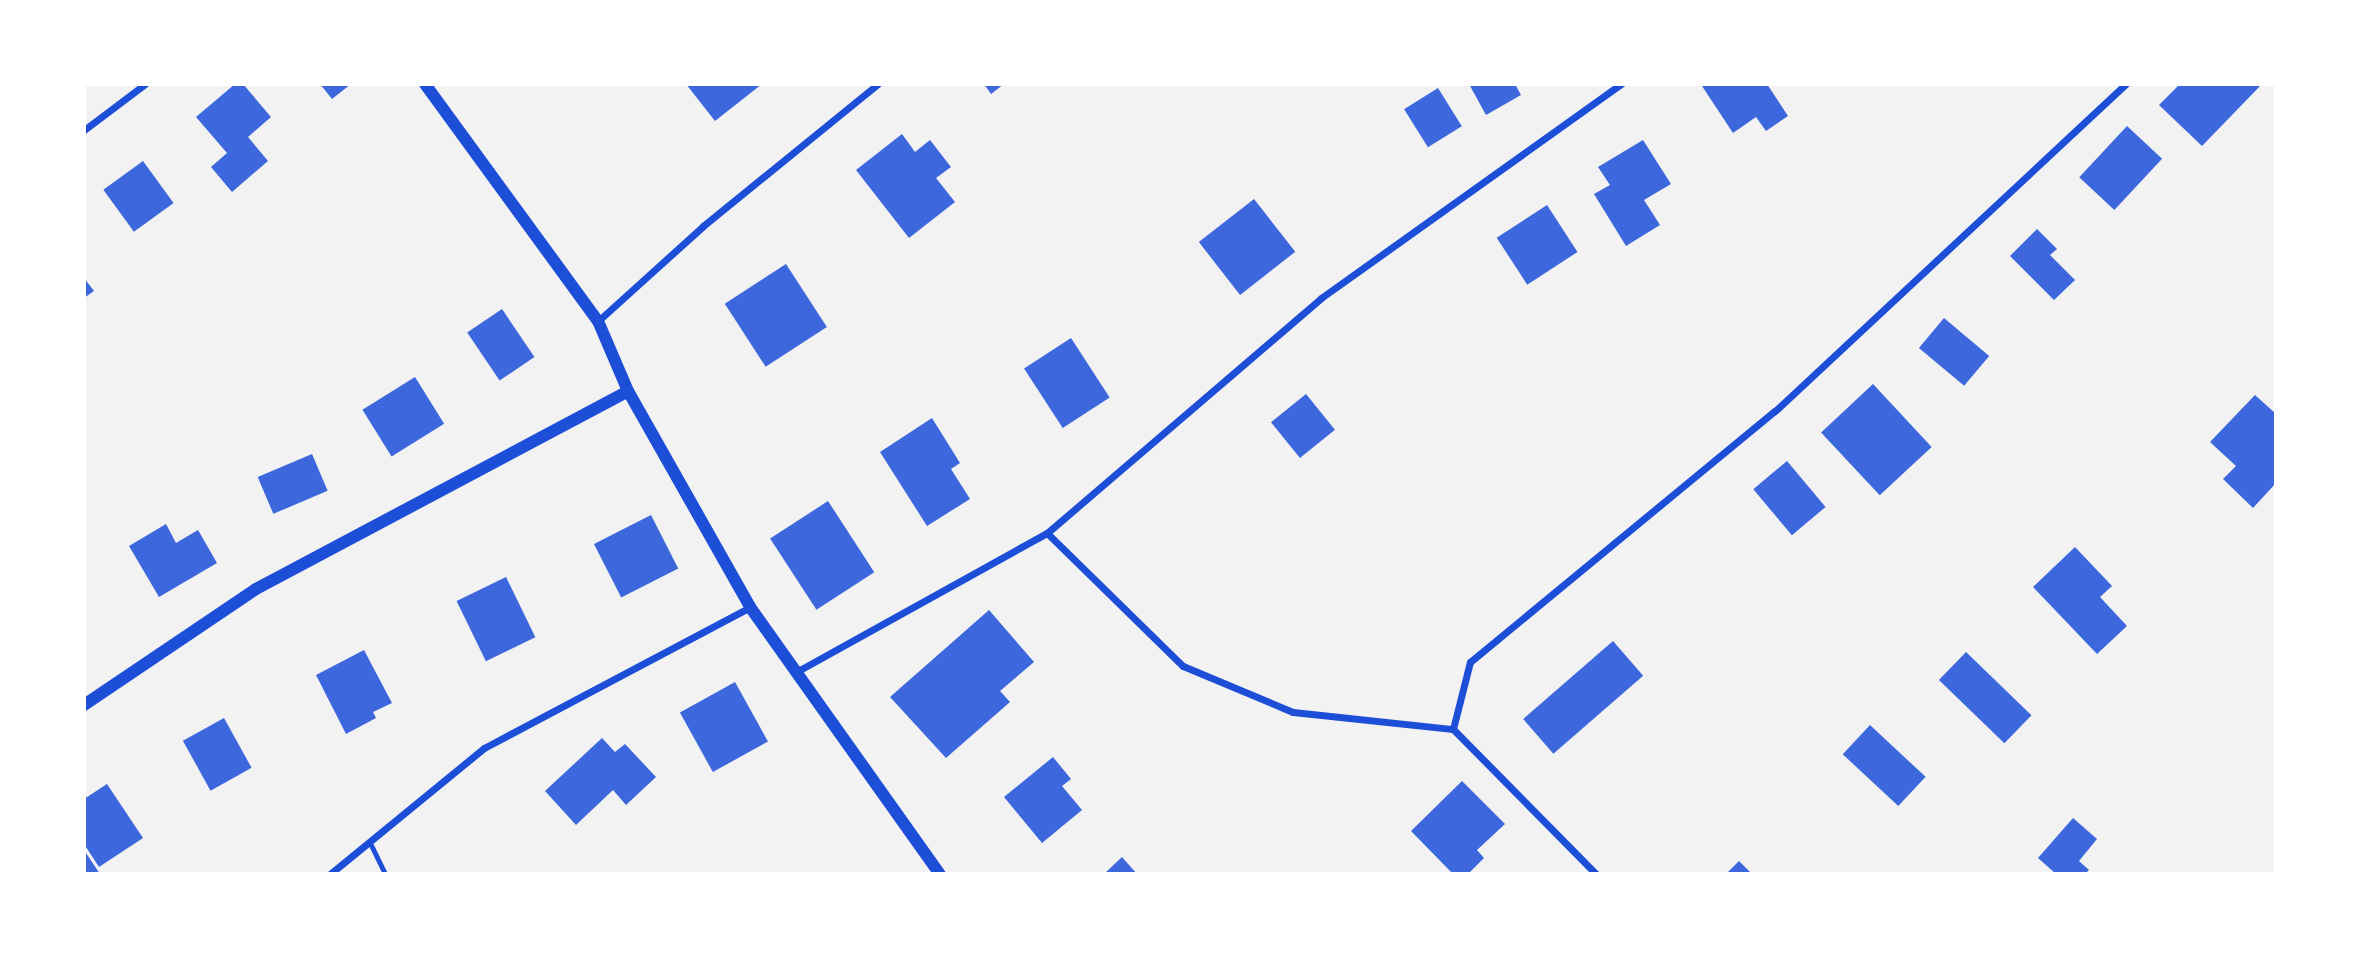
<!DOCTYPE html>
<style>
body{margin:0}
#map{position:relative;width:2360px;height:958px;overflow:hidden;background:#f2f2f2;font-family:"Fira Sans",sans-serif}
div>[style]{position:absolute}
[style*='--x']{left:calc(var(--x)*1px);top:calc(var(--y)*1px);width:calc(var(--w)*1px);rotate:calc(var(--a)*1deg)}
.building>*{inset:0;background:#3d67dc;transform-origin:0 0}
.service>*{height:5px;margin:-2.5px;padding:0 2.5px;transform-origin:2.5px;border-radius:2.5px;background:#1d4ed8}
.minor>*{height:7px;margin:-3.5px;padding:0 3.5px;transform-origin:3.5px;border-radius:3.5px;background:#1d4ed8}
.tertiary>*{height:12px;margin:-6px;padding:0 6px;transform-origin:6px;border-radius:6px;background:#1d4ed8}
span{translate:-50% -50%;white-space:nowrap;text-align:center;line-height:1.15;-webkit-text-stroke:5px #fff;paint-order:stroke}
.frame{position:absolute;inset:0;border:86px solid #fff;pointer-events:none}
</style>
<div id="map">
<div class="building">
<div style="clip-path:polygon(235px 84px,243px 84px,271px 117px,248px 137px,268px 161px,232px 192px,211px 167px,227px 153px,196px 117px)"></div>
<div style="clip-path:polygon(320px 84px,351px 84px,332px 99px)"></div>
<div style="clip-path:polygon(686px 84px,762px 84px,715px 121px)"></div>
<div style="clip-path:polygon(984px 84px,1004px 84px,991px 94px)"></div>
<div style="clip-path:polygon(1469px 84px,1515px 84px,1521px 95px,1486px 115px)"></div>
<div style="clip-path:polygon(1706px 84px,1767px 84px,1788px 116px,1766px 131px,1756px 117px,1733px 133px,1702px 86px)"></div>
<div style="clip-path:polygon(2180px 84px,2262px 84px,2202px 146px,2159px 105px)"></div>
<div style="left:1438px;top:88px;width:45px;height:40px;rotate:58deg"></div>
<div style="left:2127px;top:126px;width:48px;height:70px;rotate:43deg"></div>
<div style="clip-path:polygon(902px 134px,915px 152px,930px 140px,951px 167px,936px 178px,955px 202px,909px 238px,856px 170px)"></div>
<div style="clip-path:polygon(1643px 140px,1671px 184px,1644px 200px,1660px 225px,1626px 246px,1594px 194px,1610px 185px,1598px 167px)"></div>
<div style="left:143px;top:161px;width:52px;height:49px;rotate:54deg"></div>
<div style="left:1254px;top:199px;width:67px;height:70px;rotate:52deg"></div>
<div style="left:1547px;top:205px;width:56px;height:60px;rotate:57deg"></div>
<div style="clip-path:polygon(2037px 229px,2057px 249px,2050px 255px,2075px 280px,2054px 300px,2010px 256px)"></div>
<div style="left:786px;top:264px;width:75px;height:73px;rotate:57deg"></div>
<div style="clip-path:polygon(84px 278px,94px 291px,84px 298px)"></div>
<div style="left:502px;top:309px;width:58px;height:42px;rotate:56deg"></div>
<div style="left:1944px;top:318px;width:59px;height:39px;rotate:40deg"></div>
<div style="left:1071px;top:338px;width:71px;height:56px;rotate:57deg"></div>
<div style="left:415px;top:377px;width:55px;height:62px;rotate:58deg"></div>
<div style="left:1873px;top:384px;width:86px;height:71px;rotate:47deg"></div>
<div style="left:1306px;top:394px;width:46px;height:45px;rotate:51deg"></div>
<div style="clip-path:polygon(2255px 395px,2276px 414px,2276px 483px,2253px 508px,2223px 479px,2236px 466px,2210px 442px)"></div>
<div style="clip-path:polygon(932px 418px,960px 463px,951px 469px,970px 499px,927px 526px,880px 452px)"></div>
<div style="left:312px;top:454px;width:40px;height:59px;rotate:67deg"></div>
<div style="left:1787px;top:461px;width:60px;height:44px;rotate:50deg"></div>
<div style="left:828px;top:501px;width:85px;height:69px;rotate:57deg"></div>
<div style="left:651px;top:515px;width:60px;height:64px;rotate:63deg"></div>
<div style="clip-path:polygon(166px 524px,176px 543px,198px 530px,217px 563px,159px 597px,129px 546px)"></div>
<div style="clip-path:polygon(2075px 547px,2112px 586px,2100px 597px,2127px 626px,2097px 654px,2033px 587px)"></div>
<div style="left:506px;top:577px;width:67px;height:55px;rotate:64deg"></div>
<div style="clip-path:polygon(989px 610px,1034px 662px,1000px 691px,1010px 702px,946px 758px,890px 697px)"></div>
<div style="left:1613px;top:641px;width:46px;height:119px;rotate:49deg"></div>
<div style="clip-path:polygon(364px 650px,392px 703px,373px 712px,376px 718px,346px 734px,316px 675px)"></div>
<div style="left:1966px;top:652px;width:91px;height:39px;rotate:44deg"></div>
<div style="left:735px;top:682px;width:68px;height:63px;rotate:61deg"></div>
<div style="left:224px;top:718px;width:57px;height:47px;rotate:61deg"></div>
<div style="left:1870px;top:725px;width:76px;height:40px;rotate:43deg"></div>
<div style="clip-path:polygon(602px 738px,615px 752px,625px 744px,656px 777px,626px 805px,613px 790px,576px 825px,545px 791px)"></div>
<div style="clip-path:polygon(1053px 757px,1071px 779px,1062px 786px,1082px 810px,1042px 843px,1004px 797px)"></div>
<div style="clip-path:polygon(1462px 781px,1505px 824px,1477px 850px,1484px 858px,1468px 874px,1453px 874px,1411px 831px)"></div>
<div style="clip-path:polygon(107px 784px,143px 838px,99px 867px,84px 844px,84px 799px)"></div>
<div style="clip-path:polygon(2073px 818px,2097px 839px,2079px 861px,2089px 870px,2085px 874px,2056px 874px,2038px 858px)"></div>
<div style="clip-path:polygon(84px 850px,100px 874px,84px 874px)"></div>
<div style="clip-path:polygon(1122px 857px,1137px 874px,1104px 874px)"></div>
<div style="clip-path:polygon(1739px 861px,1752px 874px,1726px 874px)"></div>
</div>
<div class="service">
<div style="--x:371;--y:845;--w:32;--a:64"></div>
</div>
<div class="minor">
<div style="--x:84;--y:130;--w:76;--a:-37"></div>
<div style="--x:598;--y:321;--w:142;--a:-42.1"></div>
<div style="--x:703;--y:226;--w:225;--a:-39.1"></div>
<div style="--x:1047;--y:533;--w:190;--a:44.4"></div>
<div style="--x:1183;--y:666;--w:119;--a:22.7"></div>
<div style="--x:1293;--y:712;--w:161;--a:6.1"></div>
<div style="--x:1453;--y:729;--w:204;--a:45.4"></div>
<div style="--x:796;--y:672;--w:287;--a:-29"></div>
<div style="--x:1047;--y:533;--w:361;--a:-40.6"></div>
<div style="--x:1321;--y:298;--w:369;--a:-35.5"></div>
<div style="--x:1453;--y:729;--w:69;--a:-75.8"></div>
<div style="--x:1470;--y:662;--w:395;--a:-39.5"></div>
<div style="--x:1775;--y:411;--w:480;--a:-43"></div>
<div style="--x:330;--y:874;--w:199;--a:-39.3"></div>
<div style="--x:484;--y:748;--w:301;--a:-27.9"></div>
</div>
<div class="tertiary">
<div style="--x:425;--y:84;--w:293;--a:53.9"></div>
<div style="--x:598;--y:321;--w:76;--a:66.8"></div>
<div style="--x:628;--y:391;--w:248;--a:60.5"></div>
<div style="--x:750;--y:607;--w:328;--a:54.6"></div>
<div style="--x:84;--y:705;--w:207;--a:-34"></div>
<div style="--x:256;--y:589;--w:421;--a:-28"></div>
</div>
<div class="frame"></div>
</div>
